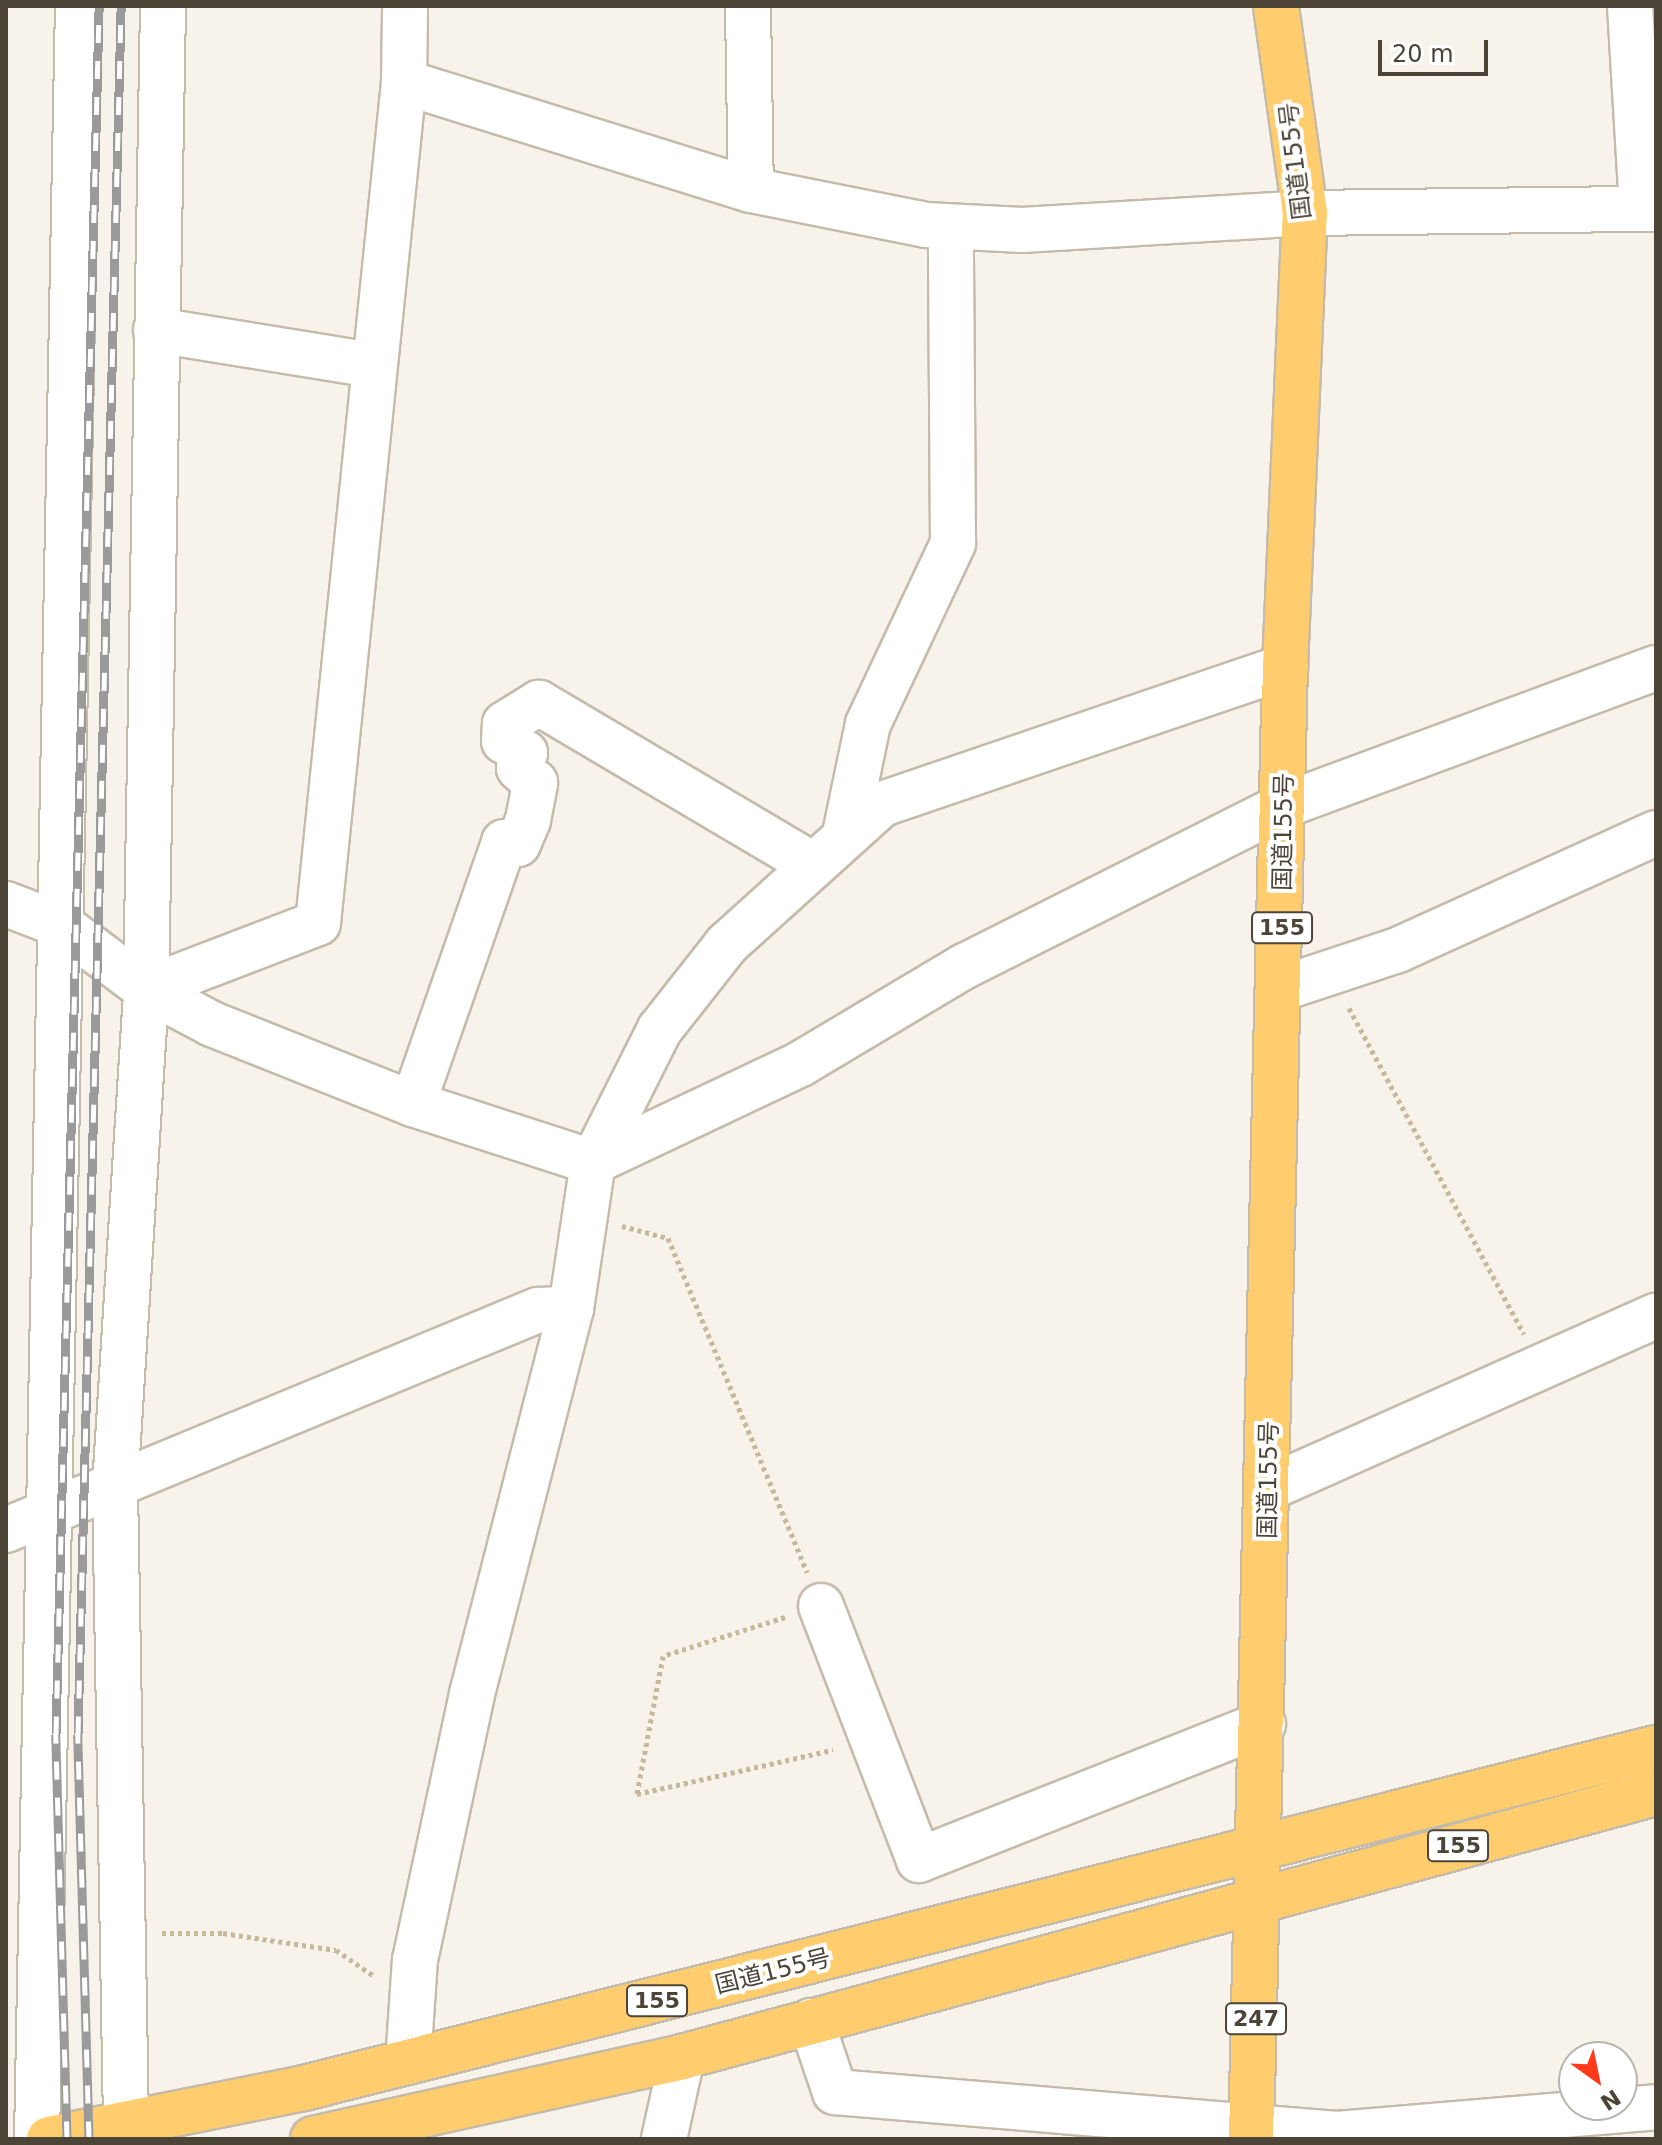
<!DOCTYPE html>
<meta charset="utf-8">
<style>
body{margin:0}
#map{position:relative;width:1662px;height:2145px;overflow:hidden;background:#f7f3ea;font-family:"DejaVu Sans","Noto Sans JP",sans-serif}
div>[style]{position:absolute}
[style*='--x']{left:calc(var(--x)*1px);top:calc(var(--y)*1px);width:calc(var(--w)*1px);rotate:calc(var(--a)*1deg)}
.path>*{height:5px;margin-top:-2.5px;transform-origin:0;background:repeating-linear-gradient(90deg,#c7b79b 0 4px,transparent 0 8px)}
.roads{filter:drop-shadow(2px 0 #c4bbab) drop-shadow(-2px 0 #c4bbab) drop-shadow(0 2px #c4bbab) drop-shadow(0 -2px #c4bbab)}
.minor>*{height:44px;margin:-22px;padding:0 22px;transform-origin:22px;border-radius:22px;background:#fff}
.highway>*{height:44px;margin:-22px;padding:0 22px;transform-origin:22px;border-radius:22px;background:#ffcd6d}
.rail>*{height:9px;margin-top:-4.5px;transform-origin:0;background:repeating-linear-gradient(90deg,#fff 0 18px,#9a9a9a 0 36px);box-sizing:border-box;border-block:2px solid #9a9a9a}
span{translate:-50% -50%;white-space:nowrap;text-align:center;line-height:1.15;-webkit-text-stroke:8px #fff;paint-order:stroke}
.shield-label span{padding:2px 6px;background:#fff;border:2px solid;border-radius:6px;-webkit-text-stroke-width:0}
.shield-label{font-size:22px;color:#4c4437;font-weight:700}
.street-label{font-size:24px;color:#4c4437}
.frame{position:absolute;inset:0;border:8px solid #4c4437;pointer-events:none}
.north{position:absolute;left:1558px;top:2041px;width:80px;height:80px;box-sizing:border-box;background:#fff;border:2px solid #b7b4af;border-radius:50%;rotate:147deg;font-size:22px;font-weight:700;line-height:32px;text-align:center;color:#4c4437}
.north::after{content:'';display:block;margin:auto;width:28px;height:36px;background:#ff3919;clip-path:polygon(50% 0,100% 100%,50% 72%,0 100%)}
.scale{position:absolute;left:1378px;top:40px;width:110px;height:36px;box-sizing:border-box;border:4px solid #4c4437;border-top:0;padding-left:10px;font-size:24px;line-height:28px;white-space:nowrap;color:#4c4437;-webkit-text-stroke:6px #fff;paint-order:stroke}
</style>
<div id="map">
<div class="path">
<div style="--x:1349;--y:1008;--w:370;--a:61.8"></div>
<div style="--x:622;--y:1226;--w:48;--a:14.6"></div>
<div style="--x:668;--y:1238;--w:362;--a:67.4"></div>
<div style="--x:785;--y:1617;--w:128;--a:162.3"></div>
<div style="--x:663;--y:1656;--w:140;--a:100.7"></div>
<div style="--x:637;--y:1794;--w:201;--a:-12.7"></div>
<div style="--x:162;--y:1933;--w:61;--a:0"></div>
<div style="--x:223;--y:1933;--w:114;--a:8.6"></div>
<div style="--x:336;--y:1950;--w:46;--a:34.4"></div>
</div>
<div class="roads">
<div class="minor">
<div style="--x:748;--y:6;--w:184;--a:89.1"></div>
<div style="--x:1630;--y:6;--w:203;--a:86.6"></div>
<div style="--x:404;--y:82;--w:363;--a:17.3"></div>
<div style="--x:751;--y:190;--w:178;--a:11.3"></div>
<div style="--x:926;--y:225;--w:96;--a:3"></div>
<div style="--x:1022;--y:230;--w:284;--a:-3.4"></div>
<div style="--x:1305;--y:213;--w:351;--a:-0.7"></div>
<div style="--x:156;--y:330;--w:218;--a:9.2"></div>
<div style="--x:845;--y:834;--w:112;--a:-78.2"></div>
<div style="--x:868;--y:724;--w:200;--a:-64.8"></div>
<div style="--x:953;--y:543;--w:316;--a:-90.4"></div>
<div style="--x:6;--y:904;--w:59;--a:20.9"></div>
<div style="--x:61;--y:925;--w:106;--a:37"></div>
<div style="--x:146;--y:989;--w:75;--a:27.9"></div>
<div style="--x:212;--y:1024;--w:216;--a:21.7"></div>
<div style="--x:413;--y:1104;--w:189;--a:17.9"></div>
<div style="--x:593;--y:1162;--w:231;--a:-25.3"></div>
<div style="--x:802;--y:1063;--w:190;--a:-30.8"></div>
<div style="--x:965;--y:966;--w:358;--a:-26.7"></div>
<div style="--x:1285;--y:805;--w:395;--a:-20.3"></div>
<div style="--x:146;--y:989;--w:184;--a:-21"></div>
<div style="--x:318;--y:923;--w:845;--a:-84.16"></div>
<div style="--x:404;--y:82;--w:76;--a:-89.2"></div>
<div style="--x:1280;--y:989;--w:124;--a:-18.3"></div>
<div style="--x:1398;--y:950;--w:283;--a:-24.4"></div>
<div style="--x:413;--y:1104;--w:277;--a:-70.8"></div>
<div style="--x:504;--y:842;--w:14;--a:8"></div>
<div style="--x:518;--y:844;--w:26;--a:-67"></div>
<div style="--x:528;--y:820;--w:38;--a:-79"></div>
<div style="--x:535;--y:783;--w:22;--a:-137"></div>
<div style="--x:519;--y:768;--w:16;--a:-68"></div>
<div style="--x:525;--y:753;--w:24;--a:-150"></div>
<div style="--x:504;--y:741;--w:17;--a:-87"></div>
<div style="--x:505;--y:724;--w:40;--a:-32"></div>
<div style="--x:539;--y:703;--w:315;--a:30.6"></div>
<div style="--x:1269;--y:1488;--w:424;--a:-24"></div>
<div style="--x:6;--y:1530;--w:576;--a:-22.47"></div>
<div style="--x:538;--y:1310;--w:33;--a:-2"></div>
<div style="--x:821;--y:1606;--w:272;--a:68.9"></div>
<div style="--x:919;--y:1860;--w:370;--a:-21.6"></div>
<div style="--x:811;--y:2021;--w:75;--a:71.3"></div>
<div style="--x:835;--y:2092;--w:504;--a:4.78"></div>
<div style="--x:1337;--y:2134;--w:320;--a:-4.8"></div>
<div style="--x:408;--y:2062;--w:102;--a:-86.1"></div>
<div style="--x:415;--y:1960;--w:272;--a:-77.9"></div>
<div style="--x:472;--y:1694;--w:398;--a:-75.6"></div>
<div style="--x:571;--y:1309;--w:149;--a:-81.5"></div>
<div style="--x:593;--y:1162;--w:149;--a:-63.3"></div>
<div style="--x:660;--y:1029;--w:108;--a:-51.8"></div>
<div style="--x:727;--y:944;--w:209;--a:-42.1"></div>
<div style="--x:882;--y:804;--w:426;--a:-18.8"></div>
<div style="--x:126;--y:2123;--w:636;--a:-90.99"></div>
<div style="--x:115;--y:1487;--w:499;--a:-86.4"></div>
<div style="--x:146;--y:989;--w:983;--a:-89.01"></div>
<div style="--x:37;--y:2139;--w:2133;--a:-88.9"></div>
<div style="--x:664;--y:2139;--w:84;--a:-77.6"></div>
</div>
<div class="highway">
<div style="--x:49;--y:2139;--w:260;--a:-11.3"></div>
<div style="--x:304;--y:2088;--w:1394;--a:-14.12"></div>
<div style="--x:313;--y:2139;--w:378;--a:-12.5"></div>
<div style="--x:682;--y:2057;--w:1009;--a:-15.17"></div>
<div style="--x:1251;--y:2139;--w:1472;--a:-88.68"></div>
<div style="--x:1285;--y:667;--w:454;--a:-87.5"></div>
<div style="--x:1305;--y:213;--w:209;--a:-98"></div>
</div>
</div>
<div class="rail">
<div style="--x:67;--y:2139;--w:405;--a:-91.6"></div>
<div style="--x:56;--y:1734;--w:1729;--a:-88.57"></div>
<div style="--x:89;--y:2139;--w:405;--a:-91.6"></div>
<div style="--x:78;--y:1734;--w:1729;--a:-88.57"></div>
</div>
<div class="shield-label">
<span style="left:1282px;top:928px">155</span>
<span style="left:1458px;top:1846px">155</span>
<span style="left:657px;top:2001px">155</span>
<span style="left:1256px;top:2019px">247</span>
</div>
<div class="street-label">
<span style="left:1296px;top:161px;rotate:-97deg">国道155号</span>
<span style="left:1284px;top:832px;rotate:-89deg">国道155号</span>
<span style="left:1269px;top:1480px;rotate:-89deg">国道155号</span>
<span style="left:773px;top:1972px;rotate:-14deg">国道155号</span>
</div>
<div class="frame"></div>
<div class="north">N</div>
<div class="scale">20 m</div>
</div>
